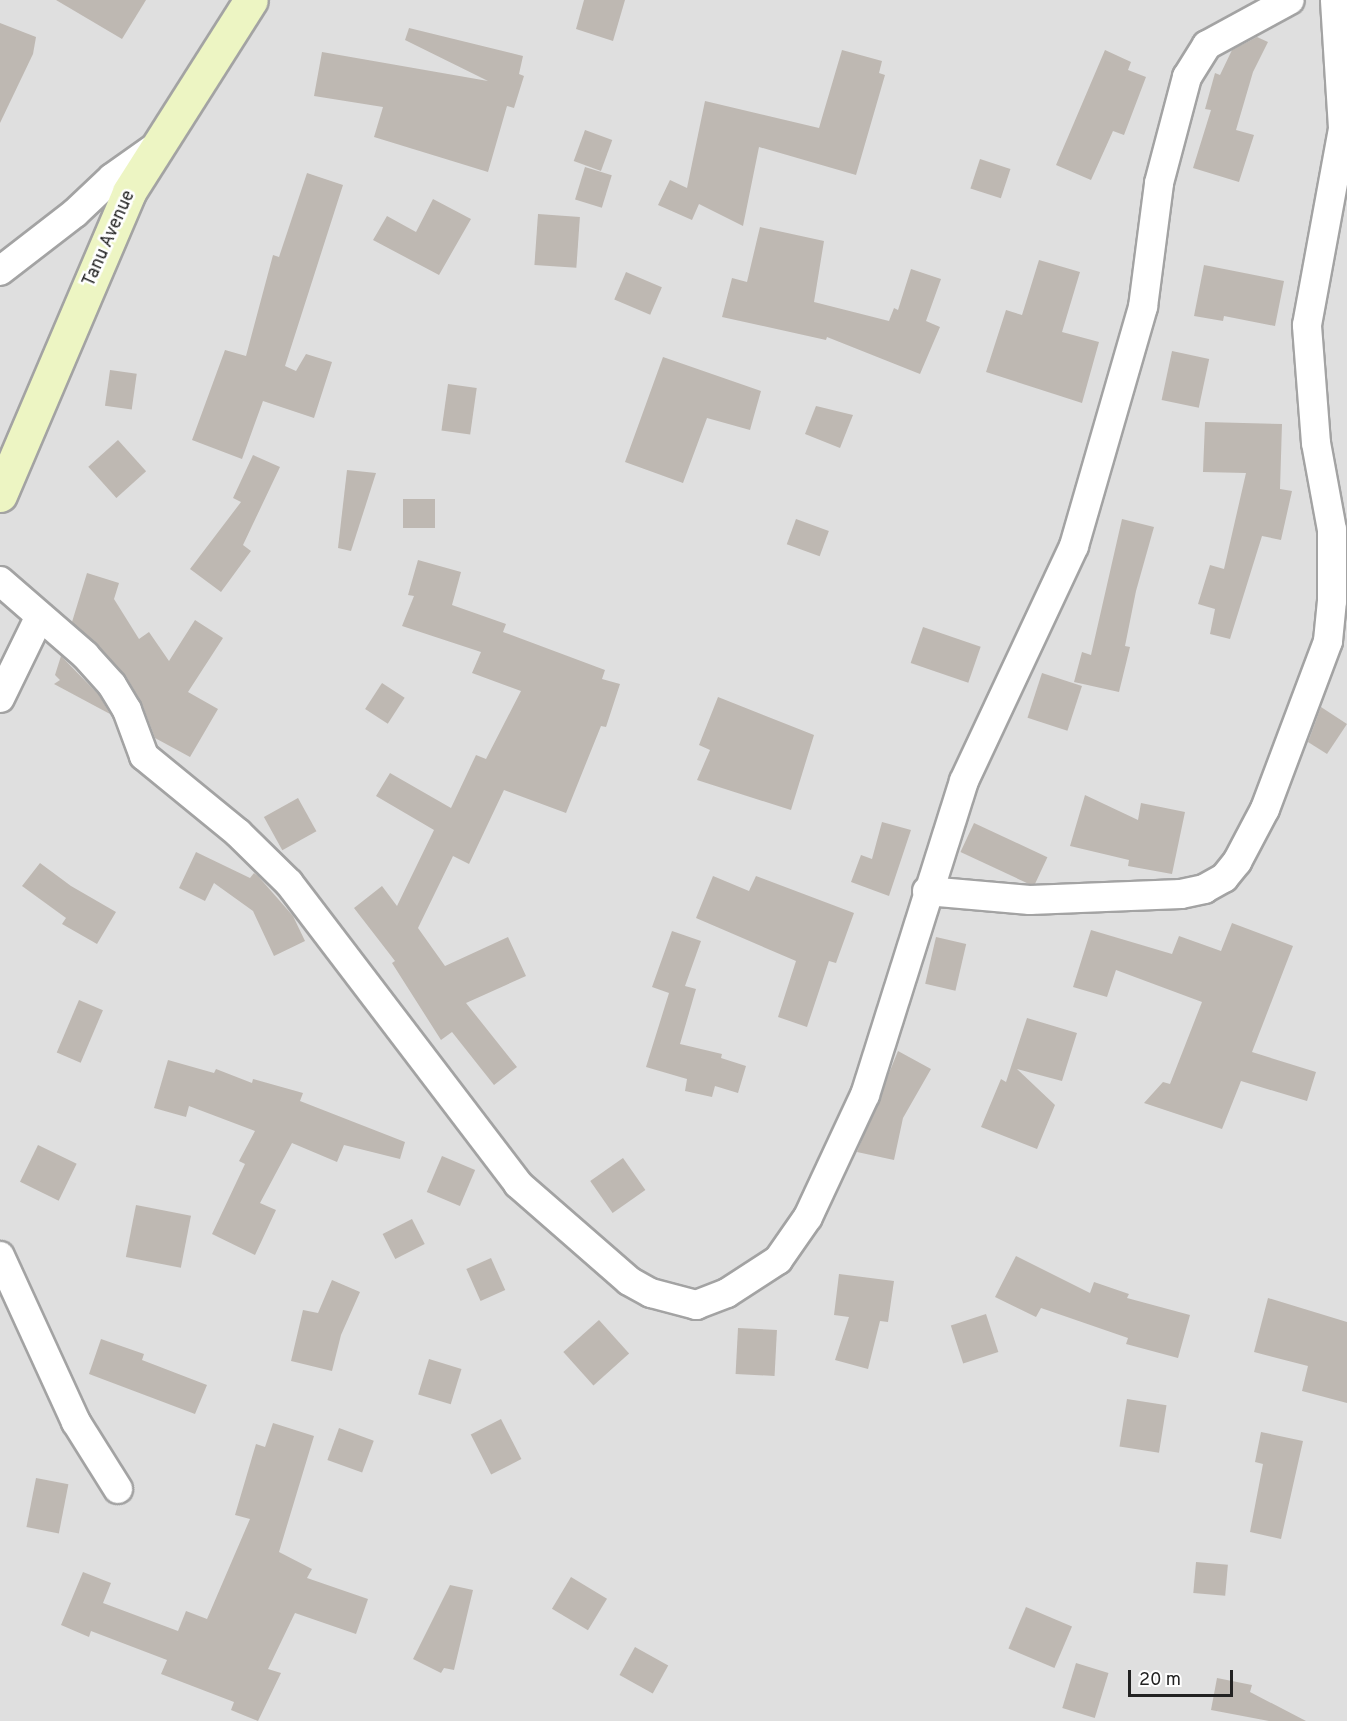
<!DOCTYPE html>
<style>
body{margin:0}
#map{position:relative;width:1347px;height:1721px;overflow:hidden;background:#f1efe9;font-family:Overpass,sans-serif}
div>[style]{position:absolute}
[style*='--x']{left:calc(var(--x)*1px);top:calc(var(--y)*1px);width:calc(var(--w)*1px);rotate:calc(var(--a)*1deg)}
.residential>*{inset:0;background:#dfdfdf;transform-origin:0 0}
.building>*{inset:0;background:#beb8b2;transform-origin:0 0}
.roads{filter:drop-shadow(2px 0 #a3a3a3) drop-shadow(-2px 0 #a3a3a3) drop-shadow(0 2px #a3a3a3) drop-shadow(0 -2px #a3a3a3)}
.street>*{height:28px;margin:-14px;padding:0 14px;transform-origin:14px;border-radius:14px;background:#fff}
.secondary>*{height:33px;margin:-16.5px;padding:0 16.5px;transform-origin:16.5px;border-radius:16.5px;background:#edf5c3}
span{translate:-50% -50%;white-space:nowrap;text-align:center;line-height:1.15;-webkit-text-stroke:5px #fff;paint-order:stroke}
.street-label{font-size:18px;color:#222}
.scale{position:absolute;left:1128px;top:1670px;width:105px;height:27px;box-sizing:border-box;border:3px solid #222;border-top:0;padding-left:8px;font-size:18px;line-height:21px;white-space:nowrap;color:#222;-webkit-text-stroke:4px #fff;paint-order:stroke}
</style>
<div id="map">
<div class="residential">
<div style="left:0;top:0;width:1347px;height:1721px"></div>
</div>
<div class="building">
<div style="clip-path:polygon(56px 0,146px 0,122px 39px)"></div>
<div style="clip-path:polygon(584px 0,625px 0,613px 41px,576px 29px)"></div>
<div style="clip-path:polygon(0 23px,36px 37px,33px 54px,0 123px)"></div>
<div style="clip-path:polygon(409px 28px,523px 56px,519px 74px,524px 76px,514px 108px,507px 106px,488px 172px,374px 137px,383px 107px,314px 96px,322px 52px,488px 81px,405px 40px)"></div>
<div style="clip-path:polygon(1257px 37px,1268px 42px,1253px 72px,1236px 130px,1254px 135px,1239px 182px,1193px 168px,1211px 110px,1205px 109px,1215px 73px,1220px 75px,1232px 50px)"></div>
<div style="clip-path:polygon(842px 50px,882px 61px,879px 73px,885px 75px,856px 175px,759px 147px,743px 226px,699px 204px,692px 220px,658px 205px,670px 180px,687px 188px,705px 101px,819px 128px)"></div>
<div style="clip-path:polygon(1105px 50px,1131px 62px,1128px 70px,1146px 77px,1124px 135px,1113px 131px,1091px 180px,1056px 165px)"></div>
<div style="left:585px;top:130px;width:29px;height:33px;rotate:20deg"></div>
<div style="left:980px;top:159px;width:32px;height:31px;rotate:18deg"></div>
<div style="left:585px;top:167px;width:28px;height:34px;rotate:17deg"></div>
<div style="clip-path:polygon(307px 173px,343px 185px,285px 366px,296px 371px,306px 354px,332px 362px,314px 418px,263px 401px,242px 459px,192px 440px,225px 350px,246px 356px,273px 255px,279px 257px)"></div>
<div style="clip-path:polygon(433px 199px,471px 219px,439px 275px,373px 240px,387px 216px,416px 232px)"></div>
<div style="left:538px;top:214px;width:42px;height:51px;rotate:4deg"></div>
<div style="clip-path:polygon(760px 227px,824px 241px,814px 302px,889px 321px,894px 308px,898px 310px,911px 269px,941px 279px,926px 321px,940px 327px,920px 374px,827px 337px,826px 340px,722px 317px,732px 278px,747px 282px)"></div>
<div style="clip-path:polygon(1039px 260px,1080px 272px,1062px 332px,1099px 342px,1082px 403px,986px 372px,1006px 310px,1022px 315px)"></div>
<div style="clip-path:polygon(1204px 265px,1284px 281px,1275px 326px,1224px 316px,1223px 321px,1194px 316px)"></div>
<div style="left:626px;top:272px;width:39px;height:30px;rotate:23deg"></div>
<div style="left:1172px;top:351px;width:38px;height:50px;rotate:12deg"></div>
<div style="clip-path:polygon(663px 357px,761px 391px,750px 430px,707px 418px,683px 483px,625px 462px)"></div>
<div style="left:110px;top:370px;width:27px;height:36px;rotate:8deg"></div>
<div style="left:448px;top:384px;width:29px;height:47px;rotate:8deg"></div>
<div style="clip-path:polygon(816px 406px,853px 415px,840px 448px,805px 434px)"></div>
<div style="clip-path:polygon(1205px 422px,1282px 424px,1280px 489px,1292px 491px,1281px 540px,1262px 536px,1230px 639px,1210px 634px,1215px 609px,1198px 604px,1210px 565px,1224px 569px,1246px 473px,1203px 472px)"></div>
<div style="left:118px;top:440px;width:42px;height:40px;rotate:48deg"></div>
<div style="clip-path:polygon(253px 455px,280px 467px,243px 545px,251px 551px,221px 592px,190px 569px,241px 502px,233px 498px)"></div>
<div style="clip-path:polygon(347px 470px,376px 473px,351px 551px,338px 548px)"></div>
<div style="left:435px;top:499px;width:29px;height:32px;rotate:90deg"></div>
<div style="left:796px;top:519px;width:35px;height:27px;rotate:20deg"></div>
<div style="clip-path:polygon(1122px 519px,1154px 527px,1136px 591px,1125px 646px,1130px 647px,1119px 692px,1074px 682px,1082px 652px,1091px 655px)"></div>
<div style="clip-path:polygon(418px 560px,461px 572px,452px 605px,506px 624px,503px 632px,605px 670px,602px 679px,620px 684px,606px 727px,601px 726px,566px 813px,504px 790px,469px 864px,453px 856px,418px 928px,445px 966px,508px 937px,526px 976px,466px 1003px,517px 1067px,494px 1085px,452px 1032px,441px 1040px,392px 963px,395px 961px,354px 908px,382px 886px,397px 906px,434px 830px,376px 796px,390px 773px,451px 808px,476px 755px,486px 759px,521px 691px,472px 673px,481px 652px,402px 626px,414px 596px,408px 595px)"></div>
<div style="clip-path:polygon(87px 573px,119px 583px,114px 599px,139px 639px,149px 632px,169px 661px,195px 620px,223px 638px,188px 692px,218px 709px,190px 757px,155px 738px,142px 704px,126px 676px,72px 622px)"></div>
<div style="left:923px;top:627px;width:61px;height:38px;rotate:19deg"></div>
<div style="clip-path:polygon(61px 656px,99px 695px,110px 714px,54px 684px,60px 680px,55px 675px)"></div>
<div style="left:1042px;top:673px;width:42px;height:47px;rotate:18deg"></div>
<div style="left:382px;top:683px;width:27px;height:31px;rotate:33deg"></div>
<div style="clip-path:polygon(718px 697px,814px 735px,791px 810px,697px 780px,710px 750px,699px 745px)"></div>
<div style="clip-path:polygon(1321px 707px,1347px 724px,1327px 754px,1308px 742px)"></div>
<div style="clip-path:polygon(1085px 795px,1138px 820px,1141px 803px,1185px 812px,1172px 874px,1128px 866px,1129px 860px,1070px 846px)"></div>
<div style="left:298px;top:798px;width:38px;height:39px;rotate:61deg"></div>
<div style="clip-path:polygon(882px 822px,911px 830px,889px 896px,851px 882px,861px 855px,872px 859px)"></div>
<div style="left:974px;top:823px;width:81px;height:32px;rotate:25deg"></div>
<div style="clip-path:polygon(196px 852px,250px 878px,254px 873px,258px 876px,293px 916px,305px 941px,274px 956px,253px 911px,214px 883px,205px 901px,179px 888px)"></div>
<div style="clip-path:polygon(40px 863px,71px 886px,116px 912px,97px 944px,62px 924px,66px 918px,22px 886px)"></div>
<div style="clip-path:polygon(713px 876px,749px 891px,756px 876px,854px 913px,836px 963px,829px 961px,807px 1027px,778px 1017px,796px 961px,696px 918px)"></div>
<div style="clip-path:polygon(1232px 923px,1293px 946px,1252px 1052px,1316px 1072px,1307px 1101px,1241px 1081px,1222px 1129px,1144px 1103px,1163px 1082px,1170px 1084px,1202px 1002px,1116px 970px,1107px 997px,1073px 987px,1091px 930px,1172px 954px,1179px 936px,1221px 951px)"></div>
<div style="clip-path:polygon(672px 931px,701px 941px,685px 986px,696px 989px,680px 1044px,722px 1054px,721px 1058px,746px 1066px,738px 1093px,715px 1086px,712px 1097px,685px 1091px,687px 1079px,646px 1067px,669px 993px,652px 987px)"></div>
<div style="left:936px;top:937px;width:31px;height:48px;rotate:13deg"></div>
<div style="left:79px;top:1000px;width:26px;height:57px;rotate:23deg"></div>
<div style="clip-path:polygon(1027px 1018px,1077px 1033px,1062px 1081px,1017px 1069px,1055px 1105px,1037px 1149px,981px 1127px,1001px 1079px,1006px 1082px)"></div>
<div style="clip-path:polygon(898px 1051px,931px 1069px,903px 1118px,894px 1160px,857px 1152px)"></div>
<div style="clip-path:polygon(168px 1060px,214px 1073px,216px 1069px,252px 1083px,253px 1079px,303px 1093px,300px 1101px,405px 1142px,400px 1159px,344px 1145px,337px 1162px,292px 1143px,260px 1203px,276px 1210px,255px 1255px,212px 1234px,245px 1164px,239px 1161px,255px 1131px,189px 1106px,186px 1117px,154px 1108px)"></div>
<div style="left:38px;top:1145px;width:43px;height:41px;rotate:26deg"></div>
<div style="left:442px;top:1156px;width:36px;height:39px;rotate:23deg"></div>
<div style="left:623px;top:1158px;width:39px;height:40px;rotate:55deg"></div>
<div style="left:136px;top:1205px;width:56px;height:53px;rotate:11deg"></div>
<div style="left:412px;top:1219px;width:28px;height:33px;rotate:63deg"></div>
<div style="clip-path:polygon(1016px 1256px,1090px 1293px,1094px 1282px,1129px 1294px,1127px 1298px,1190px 1315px,1178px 1358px,1126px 1344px,1128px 1338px,1041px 1308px,1036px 1317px,995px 1297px)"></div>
<div style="left:491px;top:1258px;width:35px;height:27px;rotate:66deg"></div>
<div style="clip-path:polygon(839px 1274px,894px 1281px,888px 1322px,880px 1321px,868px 1369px,835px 1360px,849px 1317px,834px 1315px)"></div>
<div style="clip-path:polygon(332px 1280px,360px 1292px,341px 1335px,332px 1371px,291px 1361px,303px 1310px,318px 1313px)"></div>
<div style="clip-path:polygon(1268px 1298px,1347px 1322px,1347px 1403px,1302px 1391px,1308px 1366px,1254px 1352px)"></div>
<div style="left:986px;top:1314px;width:40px;height:37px;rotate:72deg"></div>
<div style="left:599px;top:1320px;width:45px;height:48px;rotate:48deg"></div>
<div style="left:738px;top:1328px;width:39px;height:46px;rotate:3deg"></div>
<div style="clip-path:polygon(101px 1339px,144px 1354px,142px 1360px,207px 1385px,195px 1414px,89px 1374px)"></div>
<div style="left:429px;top:1359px;width:34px;height:37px;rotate:17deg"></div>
<div style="left:1127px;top:1399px;width:40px;height:48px;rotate:9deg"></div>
<div style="left:501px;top:1419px;width:45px;height:34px;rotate:63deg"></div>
<div style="clip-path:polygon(273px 1423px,314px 1436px,279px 1552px,312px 1569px,307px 1578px,368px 1599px,356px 1634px,295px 1613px,268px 1669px,281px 1673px,258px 1721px,231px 1710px,234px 1702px,161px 1674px,167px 1660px,91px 1631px,89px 1637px,61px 1625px,83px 1572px,111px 1583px,103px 1603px,178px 1631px,186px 1611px,207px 1619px,250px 1519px,235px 1515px,256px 1444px,265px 1447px)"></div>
<div style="left:339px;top:1428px;width:37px;height:34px;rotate:20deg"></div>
<div style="clip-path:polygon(1261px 1432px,1303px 1441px,1281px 1539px,1250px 1532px,1263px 1464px,1255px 1462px)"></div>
<div style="left:36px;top:1478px;width:33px;height:50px;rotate:11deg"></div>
<div style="left:1196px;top:1562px;width:32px;height:31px;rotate:5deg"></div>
<div style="left:571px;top:1577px;width:42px;height:37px;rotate:31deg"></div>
<div style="clip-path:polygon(450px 1585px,473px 1590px,454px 1670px,444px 1668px,441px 1673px,413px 1659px)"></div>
<div style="left:1026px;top:1607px;width:50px;height:45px;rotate:23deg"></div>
<div style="left:635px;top:1647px;width:38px;height:32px;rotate:29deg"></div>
<div style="left:1076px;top:1663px;width:34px;height:47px;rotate:17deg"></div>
<div style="clip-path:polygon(1217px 1678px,1252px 1685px,1250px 1692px,1306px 1721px,1269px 1721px,1211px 1710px)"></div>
</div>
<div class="roads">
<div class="street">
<div style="--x:0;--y:271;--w:95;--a:-37.7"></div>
<div style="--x:75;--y:213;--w:51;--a:-43.4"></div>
<div style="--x:112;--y:178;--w:55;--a:-35.4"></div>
<div style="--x:0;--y:581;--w:113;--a:41"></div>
<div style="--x:85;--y:655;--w:40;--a:48"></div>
<div style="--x:112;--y:685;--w:29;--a:59"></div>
<div style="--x:127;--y:710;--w:49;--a:69.7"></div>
<div style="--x:144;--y:756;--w:122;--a:39.3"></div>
<div style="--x:238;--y:833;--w:71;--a:44.4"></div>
<div style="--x:289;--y:883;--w:378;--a:52.7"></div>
<div style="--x:518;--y:1184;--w:147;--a:41.1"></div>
<div style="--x:629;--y:1281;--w:25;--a:29"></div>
<div style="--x:651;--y:1293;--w:47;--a:14.9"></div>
<div style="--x:696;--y:1305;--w:33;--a:-21"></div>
<div style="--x:727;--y:1293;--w:61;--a:-32.9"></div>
<div style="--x:778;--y:1260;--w:52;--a:-55.1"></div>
<div style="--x:808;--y:1217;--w:135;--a:-65"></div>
<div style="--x:865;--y:1095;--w:329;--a:-72.5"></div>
<div style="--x:964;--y:781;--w:259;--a:-64.9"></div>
<div style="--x:1074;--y:546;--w:249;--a:-73.9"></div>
<div style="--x:1143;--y:307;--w:125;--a:-82.6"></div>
<div style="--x:1159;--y:183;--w:110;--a:-75.2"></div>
<div style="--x:1187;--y:77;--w:38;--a:-58"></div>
<div style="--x:1207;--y:45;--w:94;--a:-28.5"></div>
<div style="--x:0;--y:698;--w:91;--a:-64"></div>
<div style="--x:927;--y:891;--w:103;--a:5"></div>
<div style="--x:1030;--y:900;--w:151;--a:-2.3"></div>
<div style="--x:1181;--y:894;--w:24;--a:-12"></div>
<div style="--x:1204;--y:889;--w:23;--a:-29"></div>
<div style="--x:1224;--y:878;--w:21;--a:-51"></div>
<div style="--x:1237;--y:862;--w:60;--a:-62.2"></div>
<div style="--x:1265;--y:809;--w:179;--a:-69.4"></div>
<div style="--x:1328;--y:641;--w:40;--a:-84.3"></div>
<div style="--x:1332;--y:601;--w:71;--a:-90"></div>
<div style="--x:1332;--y:530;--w:88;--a:-100.4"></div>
<div style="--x:1316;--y:443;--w:118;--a:-94.4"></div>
<div style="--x:1307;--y:325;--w:200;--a:-79.6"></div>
<div style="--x:1343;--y:128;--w:128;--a:-93.6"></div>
<div style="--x:0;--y:1256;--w:183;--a:65.4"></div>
<div style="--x:76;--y:1422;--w:79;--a:57.9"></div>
</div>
<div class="secondary">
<div style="--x:0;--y:495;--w:329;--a:-66.9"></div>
<div style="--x:129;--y:192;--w:227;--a:-57.6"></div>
</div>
</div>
<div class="street-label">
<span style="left:110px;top:239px;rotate:-66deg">Tanu Avenue</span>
</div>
<div class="scale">20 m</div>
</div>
